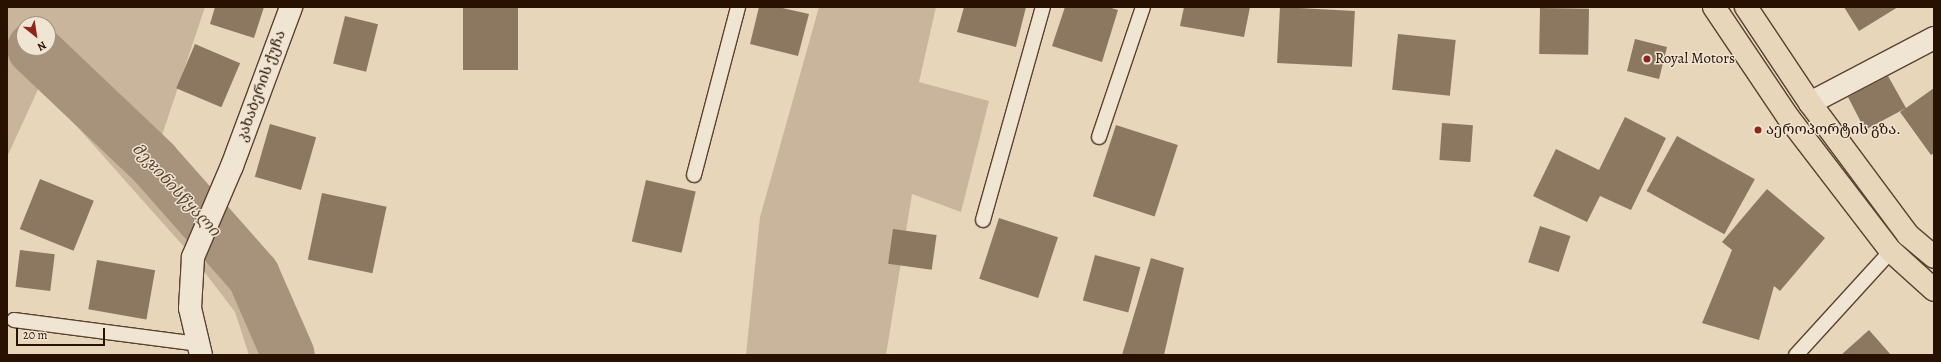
<!DOCTYPE html>
<meta charset="utf-8">
<style>
body{margin:0}
#map{position:relative;width:1941px;height:362px;overflow:hidden;background:#e8d6bb;font-family:Alegreya,"Noto Serif Georgian",serif}
div>[style]{position:absolute}
[style*='--x']{left:calc(var(--x)*1px);top:calc(var(--y)*1px);width:calc(var(--w)*1px);rotate:calc(var(--a)*1deg)}
.green>*{inset:0;background:#c8b59b}
.river>*{height:53px;margin:-26.5px;padding:0 26.5px;transform-origin:26.5px;border-radius:26.5px;background:#a7937b}
.building>*{inset:0;background:#8c7761;transform-origin:0 0}
.roads{filter:drop-shadow(1px 0 #59422f) drop-shadow(-1px 0 #59422f) drop-shadow(0 1px #59422f) drop-shadow(0 -1px #59422f)}
.lane>*{height:14px;margin:-7px;padding:0 7px;transform-origin:7px;border-radius:7px;background:#f0e4d3}
.street>*{height:22px;margin:-11px;padding:0 11px;transform-origin:11px;border-radius:11px;background:#f0e4d3}
.highway>*{height:22px;margin:-11px;padding:0 11px;transform-origin:11px;border-radius:11px;background:#e8d6bb}
.dots>*{width:11px;height:11px;translate:-50% -50%;box-sizing:border-box;border:2px solid #f0e4d3;border-radius:50%}
span{translate:-50% -50%;white-space:nowrap;text-align:center;line-height:1.15;-webkit-text-stroke:3px #f0e4d3;paint-order:stroke}
.poi-label{font-size:15px;color:#291100}
.left{translate:0 -50%;text-align:left}
.street-label{font-size:15px;color:#291100}
.water-label{font-size:16px;color:#5b4531;font-style:italic}
.frame{position:absolute;inset:0;border:8px solid #291100;pointer-events:none}
.north{position:absolute;left:16px;top:16px;width:40px;height:40px;box-sizing:border-box;background:#f0e4d3;border:1px solid #a0907f;border-radius:50%;rotate:150deg;font-size:11px;font-weight:700;line-height:16px;text-align:center;color:#291100}
.north::after{content:'';display:block;margin:auto;width:14px;height:18px;background:#8f2418;clip-path:polygon(50% 0,100% 100%,50% 72%,0 100%)}
.scale{position:absolute;left:16px;top:328px;width:89px;height:18px;box-sizing:border-box;border:2px solid #291100;border-top:0;padding-left:5px;font-size:12px;line-height:14px;white-space:nowrap;color:#291100;-webkit-text-stroke:3px #f0e4d3;paint-order:stroke}
</style>
<div id="map">
<div class="green">
<div style="clip-path:polygon(evenodd,7px 7px,205px 7px,153px 162px,253px 275px,288px 355px,249px 355px,235px 312px,193px 257px,40px 85px,7px 157px,7px 7px,24px 24px,48px 24px,48px 48px,24px 48px,24px 24px)"></div>
<div style="clip-path:polygon(819px 7px,936px 7px,919px 82px,989px 101px,961px 212px,912px 194px,886px 355px,746px 355px,760px 217px)"></div>
</div>
<div class="river">
<div style="--x:33;--y:48;--w:166;--a:43.5"></div>
<div style="--x:153;--y:162;--w:151;--a:48.5"></div>
<div style="--x:253;--y:275;--w:87;--a:66.4"></div>
</div>
<div class="building">
<div style="clip-path:polygon(215px 7px,264px 7px,254px 38px,210px 24px)"></div>
<div style="left:463px;top:7px;width:55px;height:63px"></div>
<div style="clip-path:polygon(759px 7px,778px 7px,809px 14px,798px 56px,750px 44px)"></div>
<div style="clip-path:polygon(964px 7px,1026px 7px,1016px 47px,957px 32px)"></div>
<div style="clip-path:polygon(1065px 7px,1108px 7px,1118px 10px,1102px 62px,1052px 46px)"></div>
<div style="clip-path:polygon(1184px 7px,1250px 7px,1244px 37px,1180px 26px)"></div>
<div style="left:1280px;top:7px;width:75px;height:56px;rotate:3deg"></div>
<div style="clip-path:polygon(1844px 7px,1898px 7px,1859px 31px)"></div>
<div style="left:1540px;top:8px;width:49px;height:46px;rotate:1deg"></div>
<div style="left:345px;top:16px;width:34px;height:49px;rotate:14deg"></div>
<div style="left:1398px;top:34px;width:58px;height:56px;rotate:6deg"></div>
<div style="left:1635px;top:39px;width:33px;height:33px;rotate:14deg"></div>
<div style="left:195px;top:44px;width:49px;height:48px;rotate:23deg"></div>
<div style="clip-path:polygon(1888px 76px,1906px 108px,1934px 88px,1934px 153px,1931px 155px,1900px 112px,1906px 108px,1865px 130px,1848px 97px)"></div>
<div style="clip-path:polygon(1625px 117px,1666px 138px,1631px 210px,1600px 196px,1587px 222px,1533px 196px,1556px 149px,1599px 170px)"></div>
<div style="left:1442px;top:123px;width:31px;height:37px;rotate:4deg"></div>
<div style="left:270px;top:124px;width:48px;height:55px;rotate:16deg"></div>
<div style="left:1116px;top:125px;width:65px;height:75px;rotate:18deg"></div>
<div style="left:1677px;top:136px;width:89px;height:63px;rotate:29deg"></div>
<div style="left:40px;top:179px;width:58px;height:54px;rotate:22deg"></div>
<div style="left:646px;top:180px;width:51px;height:63px;rotate:13deg"></div>
<div style="clip-path:polygon(1767px 189px,1825px 238px,1780px 291px,1774px 286px,1759px 340px,1702px 323px,1732px 250px,1722px 242px)"></div>
<div style="left:322px;top:193px;width:66px;height:68px;rotate:12deg"></div>
<div style="left:999px;top:218px;width:62px;height:64px;rotate:18deg"></div>
<div style="left:1540px;top:226px;width:32px;height:38px;rotate:18deg"></div>
<div style="left:893px;top:229px;width:44px;height:35px;rotate:8deg"></div>
<div style="left:20px;top:250px;width:35px;height:37px;rotate:7deg"></div>
<div style="left:1095px;top:255px;width:47px;height:47px;rotate:15deg"></div>
<div style="clip-path:polygon(1151px 258px,1184px 268px,1164px 355px,1122px 355px)"></div>
<div style="left:97px;top:260px;width:59px;height:50px;rotate:10deg"></div>
<div style="clip-path:polygon(1869px 330px,1891px 355px,1841px 355px)"></div>
</div>
<div class="roads">
<div class="lane">
<div style="--x:1099;--y:137;--w:137;--a:-71.3"></div>
<div style="--x:694;--y:175;--w:174;--a:-75.3"></div>
<div style="--x:983;--y:220;--w:221;--a:-74.3"></div>
<div style="--x:14;--y:320;--w:187;--a:7.4"></div>
<div style="--x:1796;--y:355;--w:141;--a:-47.6"></div>
</div>
<div class="street">
<div style="--x:1810;--y:103;--w:140;--a:-27.7"></div>
<div style="--x:201;--y:355;--w:48;--a:-103.2"></div>
<div style="--x:190;--y:308;--w:51;--a:-86.6"></div>
<div style="--x:193;--y:257;--w:99;--a:-66.8"></div>
<div style="--x:232;--y:166;--w:170;--a:-69.6"></div>
</div>
<div class="highway">
<div style="--x:1714;--y:7;--w:133;--a:56.1"></div>
<div style="--x:1788;--y:117;--w:169;--a:52.5"></div>
<div style="--x:1891;--y:251;--w:58;--a:42.2"></div>
<div style="--x:1746;--y:7;--w:115;--a:56.3"></div>
<div style="--x:1810;--y:103;--w:164;--a:53.4"></div>
<div style="--x:1908;--y:235;--w:34;--a:40"></div>
</div>
</div>
<div class="dots">
<div style="left:1647px;top:59px;background:#8f2418"></div>
<div style="left:1758px;top:130px;background:#8f2418"></div>
</div>
<div class="poi-label">
<span class="left" style="left:1655px;top:59px">Royal Motors</span>
<span class="left" style="left:1766px;top:130px">აეროპორტის გზა.</span>
</div>
<div class="street-label">
<span style="left:261px;top:86px;rotate:-70deg">კახაბერის ქუჩა</span>
</div>
<div class="water-label">
<span style="left:176px;top:190px;rotate:47deg">მეჯინისწყალი</span>
</div>
<div class="frame"></div>
<div class="north">N</div>
<div class="scale">20 m</div>
</div>
